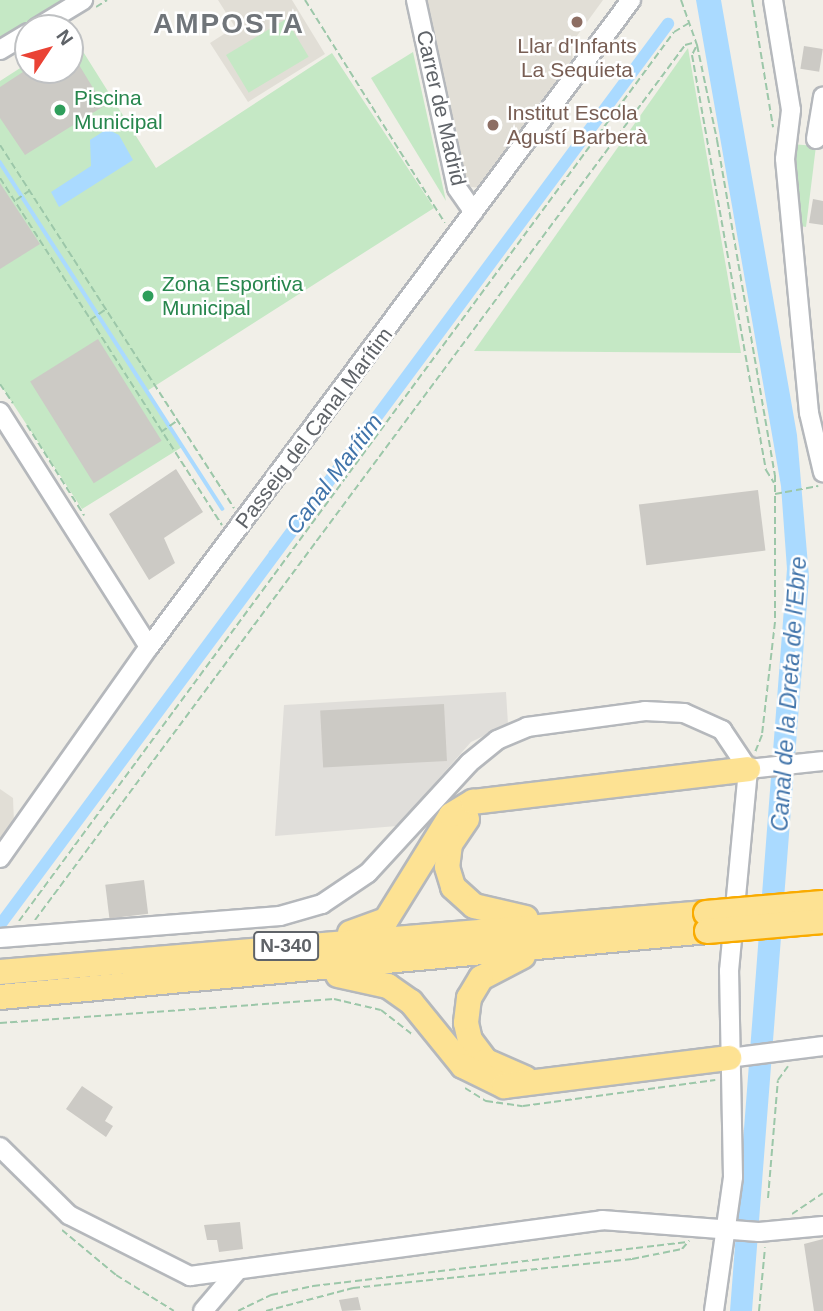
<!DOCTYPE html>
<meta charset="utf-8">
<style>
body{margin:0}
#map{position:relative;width:823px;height:1311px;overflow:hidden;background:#f1efe8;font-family:Arial,sans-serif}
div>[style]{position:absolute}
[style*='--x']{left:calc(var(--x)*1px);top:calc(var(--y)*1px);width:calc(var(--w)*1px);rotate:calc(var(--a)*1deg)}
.industrial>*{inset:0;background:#e0deda}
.education>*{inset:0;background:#e1ded6}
.green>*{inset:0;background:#c5e8c5;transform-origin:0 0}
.water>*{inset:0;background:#aadaff}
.stream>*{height:3.5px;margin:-1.75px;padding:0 1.75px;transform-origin:1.75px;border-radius:1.75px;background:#aadaff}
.canal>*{height:12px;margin:-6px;padding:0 6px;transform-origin:6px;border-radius:6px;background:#aadaff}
.building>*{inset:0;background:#cccac5;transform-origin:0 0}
.path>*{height:2px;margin-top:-1px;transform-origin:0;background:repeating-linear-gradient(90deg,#9cc7a9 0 7px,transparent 0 10.5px)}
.roads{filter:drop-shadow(2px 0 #b5b8bc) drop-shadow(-2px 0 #b5b8bc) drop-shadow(0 2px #b5b8bc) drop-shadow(0 -2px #b5b8bc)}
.minor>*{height:18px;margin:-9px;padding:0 9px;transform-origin:9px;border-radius:9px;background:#fff}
.highway>*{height:24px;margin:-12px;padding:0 12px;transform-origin:12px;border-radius:12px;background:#fde293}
.bridges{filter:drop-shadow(2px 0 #f9ab00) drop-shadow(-2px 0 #f9ab00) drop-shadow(0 2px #f9ab00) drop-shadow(0 -2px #f9ab00)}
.highway-bridge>*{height:24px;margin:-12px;padding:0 12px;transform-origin:12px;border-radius:12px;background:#fde293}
.dots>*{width:19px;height:19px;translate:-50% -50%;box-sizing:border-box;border:4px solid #fff;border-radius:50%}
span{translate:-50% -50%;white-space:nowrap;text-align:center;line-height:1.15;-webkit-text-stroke:5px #fff;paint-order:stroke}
.shield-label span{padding:2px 5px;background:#fff;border:2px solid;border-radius:5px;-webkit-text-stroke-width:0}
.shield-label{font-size:19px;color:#5f6368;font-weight:700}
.education-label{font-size:21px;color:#785e54}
.left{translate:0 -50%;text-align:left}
.leisure-label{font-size:21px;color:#27864d}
.street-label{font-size:21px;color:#5f6368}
.water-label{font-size:23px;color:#4174aa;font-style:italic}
.district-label{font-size:28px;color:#70757a;font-weight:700;letter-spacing:2px}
.north{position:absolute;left:14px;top:14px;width:70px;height:70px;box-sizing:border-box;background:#fff;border:2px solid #bfc1c3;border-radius:50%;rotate:54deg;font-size:19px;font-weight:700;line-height:28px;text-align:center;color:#5f6368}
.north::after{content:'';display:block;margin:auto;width:24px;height:32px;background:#ea4335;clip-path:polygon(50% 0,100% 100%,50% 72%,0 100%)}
</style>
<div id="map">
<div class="industrial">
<div style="clip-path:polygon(506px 692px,508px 724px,471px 742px,397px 826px,275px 836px,284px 705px)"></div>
</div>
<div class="education">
<div style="clip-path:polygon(218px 0,292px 0,325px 54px,248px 102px,210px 43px,235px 27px)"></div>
<div style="clip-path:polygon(425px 0,603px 0,571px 44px,574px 71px,482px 188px,471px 187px,464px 179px)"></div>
<div style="clip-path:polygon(0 789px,13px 798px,14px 823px,0 842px)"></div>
</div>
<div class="green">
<div style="clip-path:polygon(0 0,63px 0,0 40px)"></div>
<div style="left:286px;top:19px;width:44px;height:70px;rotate:59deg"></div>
<div style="clip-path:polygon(72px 34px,156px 168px,332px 53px,434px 208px,147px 391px,182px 447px,82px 509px,0 384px,0 81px,28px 63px,28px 70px,70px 70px)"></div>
<div style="clip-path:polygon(688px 48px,741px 353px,474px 351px)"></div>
<div style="clip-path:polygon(413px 52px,446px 201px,371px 78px)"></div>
<div style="clip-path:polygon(791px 144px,816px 146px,806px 227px,795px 225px)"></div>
</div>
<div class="water">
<div style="clip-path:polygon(696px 0,721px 0,797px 435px,809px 577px,752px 1311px,730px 1311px,787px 569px,781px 486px)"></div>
<div style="clip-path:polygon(107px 129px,119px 135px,133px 160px,59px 207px,51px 192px,91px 166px,90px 140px)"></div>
</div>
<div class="stream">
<div style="--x:0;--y:162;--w:412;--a:57.3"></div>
<div style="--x:271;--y:552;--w:5;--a:37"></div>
</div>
<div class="canal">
<div style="--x:0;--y:925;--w:1122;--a:-53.45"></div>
</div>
<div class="building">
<div style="left:804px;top:46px;width:19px;height:23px;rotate:9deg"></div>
<div style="clip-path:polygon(70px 50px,104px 106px,25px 155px,0 118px,0 87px,26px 70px,70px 70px)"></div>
<div style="clip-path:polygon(0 183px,40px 244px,0 269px)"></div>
<div style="clip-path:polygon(813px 199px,823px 201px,823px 225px,809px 223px)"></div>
<div style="left:98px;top:339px;width:120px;height:80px;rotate:58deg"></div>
<div style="clip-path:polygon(176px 469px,203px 512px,164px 538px,175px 563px,149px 580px,109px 514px)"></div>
<div style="left:758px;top:490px;width:61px;height:120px;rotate:83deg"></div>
<div style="left:444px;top:704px;width:57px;height:124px;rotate:87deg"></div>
<div style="left:144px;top:880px;width:34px;height:39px;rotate:83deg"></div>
<div style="clip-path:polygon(82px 1086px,113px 1107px,105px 1121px,113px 1126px,106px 1137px,66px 1109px)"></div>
<div style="clip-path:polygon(240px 1222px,243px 1249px,219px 1252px,217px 1240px,207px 1240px,204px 1225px)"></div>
<div style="clip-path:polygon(823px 1239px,823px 1311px,814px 1311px,804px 1244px)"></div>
<div style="clip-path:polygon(358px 1297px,361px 1310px,342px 1311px,339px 1300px)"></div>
</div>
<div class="path">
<div style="--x:305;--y:0;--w:263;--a:57.9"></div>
<div style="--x:681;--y:0;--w:48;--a:70.4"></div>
<div style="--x:697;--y:45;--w:97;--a:78.1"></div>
<div style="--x:717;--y:140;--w:340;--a:80.2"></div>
<div style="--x:775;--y:475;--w:147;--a:90"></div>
<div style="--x:775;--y:622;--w:114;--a:96.6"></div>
<div style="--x:762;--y:735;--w:18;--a:112"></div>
<div style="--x:752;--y:0;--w:129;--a:80.6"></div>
<div style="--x:96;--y:7;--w:13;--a:-32"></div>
<div style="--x:696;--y:47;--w:9;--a:117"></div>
<div style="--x:692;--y:55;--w:422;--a:79.9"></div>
<div style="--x:766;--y:470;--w:15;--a:58"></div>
<div style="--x:0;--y:145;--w:432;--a:57.2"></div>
<div style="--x:0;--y:178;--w:412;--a:57.4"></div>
<div style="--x:16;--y:200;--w:16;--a:-35"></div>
<div style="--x:90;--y:320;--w:18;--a:-34"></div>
<div style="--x:0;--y:384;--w:23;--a:56"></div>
<div style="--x:27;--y:425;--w:107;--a:57.7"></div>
<div style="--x:161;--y:432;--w:19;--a:-35"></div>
<div style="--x:775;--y:494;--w:44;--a:-10.5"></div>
<div style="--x:35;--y:920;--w:1090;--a:-53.39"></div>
<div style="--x:685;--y:45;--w:11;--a:-15"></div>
<div style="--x:19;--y:921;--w:1104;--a:-53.62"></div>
<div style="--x:674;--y:32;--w:17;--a:-31"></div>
<div style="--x:0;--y:1023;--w:335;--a:-4.1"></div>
<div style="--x:334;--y:999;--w:48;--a:13.2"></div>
<div style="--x:381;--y:1010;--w:39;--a:38"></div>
<div style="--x:465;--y:1088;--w:25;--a:32"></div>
<div style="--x:486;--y:1101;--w:37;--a:8"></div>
<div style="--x:523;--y:1106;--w:194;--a:-7.7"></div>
<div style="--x:768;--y:1198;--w:118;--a:-85.2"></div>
<div style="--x:778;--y:1080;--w:17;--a:-54"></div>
<div style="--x:792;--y:1214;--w:37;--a:-34"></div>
<div style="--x:62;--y:1230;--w:70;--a:39.8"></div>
<div style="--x:116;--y:1275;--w:68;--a:31.8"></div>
<div style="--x:238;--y:1311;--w:37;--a:-26"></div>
<div style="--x:271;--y:1295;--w:43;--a:-12.1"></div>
<div style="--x:313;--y:1286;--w:377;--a:-6.7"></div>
<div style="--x:266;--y:1311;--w:90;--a:-14.8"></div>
<div style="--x:353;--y:1288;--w:281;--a:-5.9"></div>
<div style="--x:632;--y:1259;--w:51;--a:-11.3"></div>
<div style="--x:682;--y:1249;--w:11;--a:-49"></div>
<div style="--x:759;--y:1311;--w:64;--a:-84.6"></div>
</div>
<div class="roads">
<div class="minor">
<div style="--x:416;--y:0;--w:192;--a:77.7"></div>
<div style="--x:457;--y:188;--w:29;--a:55"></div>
<div style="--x:773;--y:0;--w:111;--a:80.7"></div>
<div style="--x:791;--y:110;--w:49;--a:97"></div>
<div style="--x:785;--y:159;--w:255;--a:84.6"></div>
<div style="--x:809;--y:413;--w:61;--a:76.7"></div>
<div style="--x:37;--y:28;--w:54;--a:-31.3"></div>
<div style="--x:0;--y:50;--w:33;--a:-31"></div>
<div style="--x:816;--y:139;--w:43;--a:-80.5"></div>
<div style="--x:0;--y:412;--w:278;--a:57.6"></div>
<div style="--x:748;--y:769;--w:75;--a:-6.1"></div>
<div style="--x:0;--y:858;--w:258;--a:-54.8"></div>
<div style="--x:149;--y:647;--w:807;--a:-53.31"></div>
<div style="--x:0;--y:938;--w:281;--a:-4.5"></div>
<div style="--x:280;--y:916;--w:44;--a:-15.9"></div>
<div style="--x:322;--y:904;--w:55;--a:-34"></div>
<div style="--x:368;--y:873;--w:149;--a:-47.4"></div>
<div style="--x:469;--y:763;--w:36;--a:-39"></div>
<div style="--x:497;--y:740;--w:33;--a:-23"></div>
<div style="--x:527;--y:727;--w:119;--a:-7.7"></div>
<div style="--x:645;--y:711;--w:39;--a:3"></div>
<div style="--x:684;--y:713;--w:42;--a:24.1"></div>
<div style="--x:722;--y:730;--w:47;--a:56.3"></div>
<div style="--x:729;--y:1058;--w:95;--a:-7.3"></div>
<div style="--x:0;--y:1147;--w:97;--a:44.6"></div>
<div style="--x:69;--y:1215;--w:136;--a:26.8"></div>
<div style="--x:190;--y:1276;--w:416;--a:-7.7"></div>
<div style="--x:602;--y:1220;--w:157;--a:4.4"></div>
<div style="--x:759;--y:1232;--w:64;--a:-5.4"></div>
<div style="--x:203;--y:1311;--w:52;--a:-49.6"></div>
<div style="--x:714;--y:1311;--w:135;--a:-81.9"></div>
<div style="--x:733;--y:1177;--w:206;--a:-91.1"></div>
<div style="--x:729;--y:971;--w:203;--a:-84.6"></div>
</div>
<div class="highway">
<div style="--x:467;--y:819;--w:30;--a:124"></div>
<div style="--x:450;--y:844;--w:23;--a:97"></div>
<div style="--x:447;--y:867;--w:21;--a:73"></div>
<div style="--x:453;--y:887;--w:28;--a:42"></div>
<div style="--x:474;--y:906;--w:53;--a:13"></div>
<div style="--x:350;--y:933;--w:38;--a:-20"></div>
<div style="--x:386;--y:920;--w:123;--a:-58.2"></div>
<div style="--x:451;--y:815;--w:26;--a:-31"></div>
<div style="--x:473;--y:802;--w:277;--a:-6.8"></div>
<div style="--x:523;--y:956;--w:47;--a:152.4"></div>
<div style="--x:481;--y:978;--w:23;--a:121"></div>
<div style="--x:469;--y:998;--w:25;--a:97"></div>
<div style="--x:466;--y:1023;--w:17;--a:77"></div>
<div style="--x:470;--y:1040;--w:26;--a:53"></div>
<div style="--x:486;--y:1061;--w:43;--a:23.6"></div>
<div style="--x:0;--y:972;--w:708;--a:-4.78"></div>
<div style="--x:338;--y:975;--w:51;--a:12.4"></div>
<div style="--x:388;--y:986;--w:28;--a:35"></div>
<div style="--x:411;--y:1002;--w:82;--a:50.9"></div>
<div style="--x:463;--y:1066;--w:46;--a:26"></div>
<div style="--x:504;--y:1086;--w:227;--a:-7.1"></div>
<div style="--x:0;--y:997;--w:710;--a:-5.33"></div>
</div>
</div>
<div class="bridges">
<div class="highway-bridge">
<div style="--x:706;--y:913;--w:117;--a:-4.9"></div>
<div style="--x:707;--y:931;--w:116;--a:-4.9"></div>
</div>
</div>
<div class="dots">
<div style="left:577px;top:22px;background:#8d6e63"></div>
<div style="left:60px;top:110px;background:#2e9e5b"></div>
<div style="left:493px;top:125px;background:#8d6e63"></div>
<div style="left:148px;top:296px;background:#2e9e5b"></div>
</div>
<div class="shield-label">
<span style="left:286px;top:946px">N-340</span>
</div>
<div class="education-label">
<span style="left:577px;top:58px">Llar d'Infants<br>La Sequieta</span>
<span class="left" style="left:507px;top:125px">Institut Escola<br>Agustí Barberà</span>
</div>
<div class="leisure-label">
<span class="left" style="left:74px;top:110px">Piscina<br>Municipal</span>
<span class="left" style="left:162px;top:296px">Zona Esportiva<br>Municipal</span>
</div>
<div class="street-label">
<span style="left:441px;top:108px;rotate:77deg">Carrer de Madrid</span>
<span style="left:314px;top:428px;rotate:-53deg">Passeig del Canal Marítim</span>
</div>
<div class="water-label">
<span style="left:334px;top:474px;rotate:-53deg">Canal Marítim</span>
<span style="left:789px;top:694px;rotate:-86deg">Canal de la Dreta de l'Ebre</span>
</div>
<div class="district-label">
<span style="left:229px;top:24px">AMPOSTA</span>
</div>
<div class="north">N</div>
</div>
